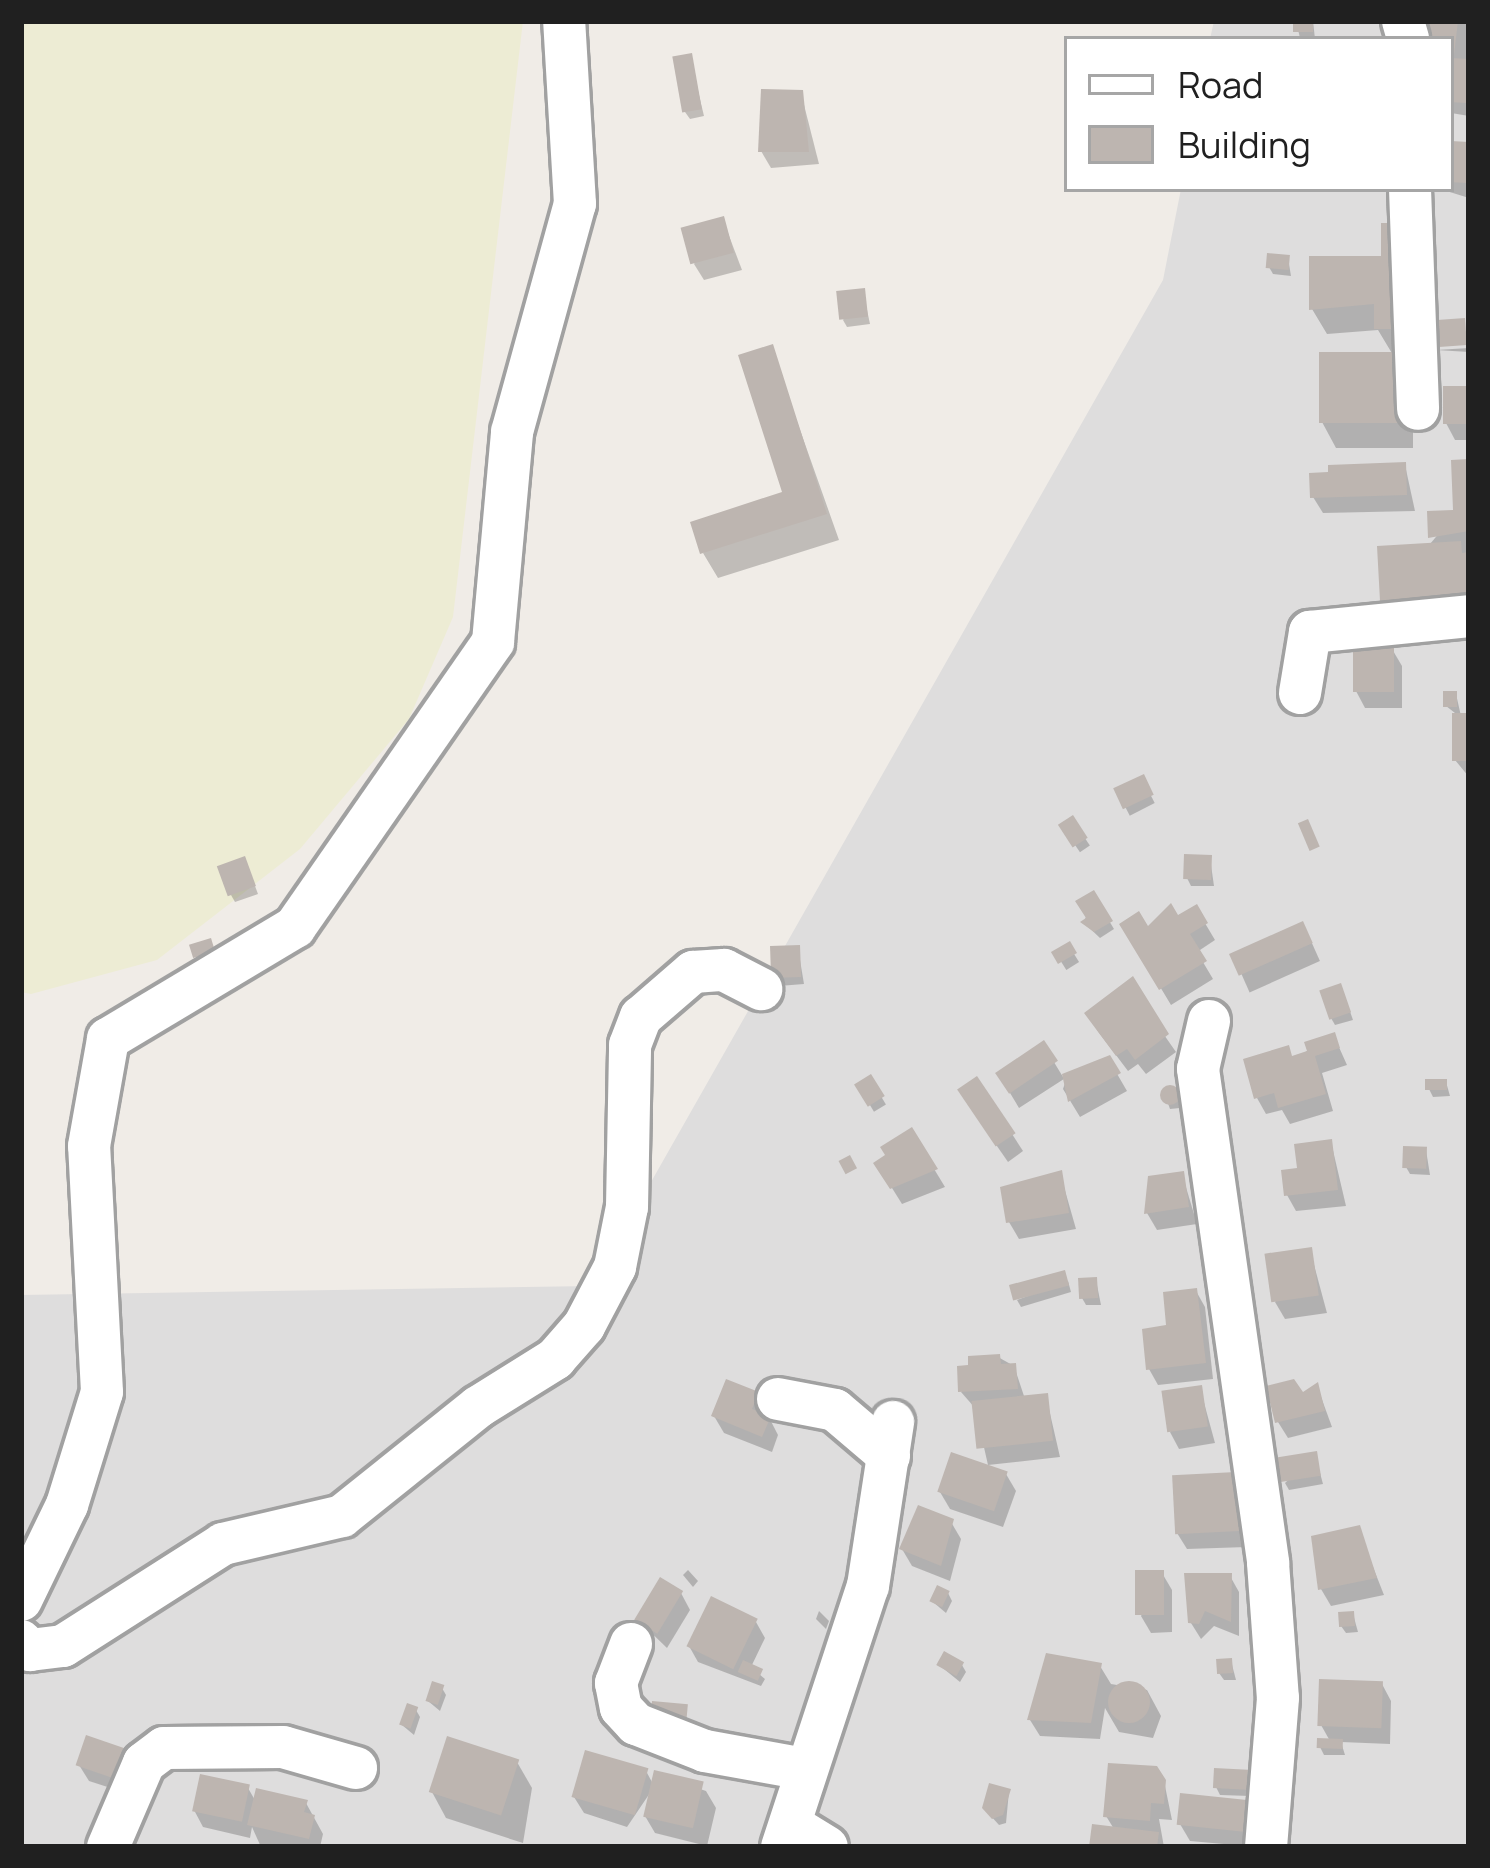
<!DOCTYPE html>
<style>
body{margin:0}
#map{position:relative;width:1490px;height:1868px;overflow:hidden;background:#f0ece7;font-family:Manrope,sans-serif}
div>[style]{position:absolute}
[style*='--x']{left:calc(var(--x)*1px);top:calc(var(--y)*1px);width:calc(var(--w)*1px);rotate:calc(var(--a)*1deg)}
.residential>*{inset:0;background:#dedddd}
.farmland>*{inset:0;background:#edecd4}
.shadow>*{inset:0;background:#0003;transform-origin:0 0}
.building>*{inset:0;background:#bdb5b0;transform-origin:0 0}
.round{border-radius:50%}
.roads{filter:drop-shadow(3px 0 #a1a1a1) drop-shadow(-3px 0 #a1a1a1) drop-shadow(0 3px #a1a1a1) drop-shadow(0 -3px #a1a1a1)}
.minor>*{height:42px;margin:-21px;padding:0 21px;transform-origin:21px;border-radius:21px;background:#fff}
span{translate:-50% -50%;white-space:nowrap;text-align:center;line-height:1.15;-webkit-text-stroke:12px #fff;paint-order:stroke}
.frame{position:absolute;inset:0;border:24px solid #202020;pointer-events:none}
.legend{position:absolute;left:1064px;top:36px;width:390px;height:156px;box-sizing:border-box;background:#fff;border:3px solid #a6a6a6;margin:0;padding:15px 21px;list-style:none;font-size:36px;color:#202020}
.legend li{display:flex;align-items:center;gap:24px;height:60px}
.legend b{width:60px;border:3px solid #a6a6a6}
</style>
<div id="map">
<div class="residential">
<div style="clip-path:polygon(1214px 21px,1469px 21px,1469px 1847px,21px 1847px,21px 1295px,592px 1286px,1163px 280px,1181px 189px,1451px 189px,1451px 39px,1210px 39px)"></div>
</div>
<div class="farmland">
<div style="clip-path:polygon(21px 21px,523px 21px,453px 617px,409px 719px,300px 849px,157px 960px,31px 994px,21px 992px)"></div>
</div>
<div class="shadow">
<div style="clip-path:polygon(1296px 21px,1313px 21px,1315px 39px,1300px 38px)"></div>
<div style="clip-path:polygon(1431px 21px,1469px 21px,1469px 116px,1451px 113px,1451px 39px,1429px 39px)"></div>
<div style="clip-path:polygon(690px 57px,704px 116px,690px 119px,685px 112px)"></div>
<div style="clip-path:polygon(801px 93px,819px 164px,771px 168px,761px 151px)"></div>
<div style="clip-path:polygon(1451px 144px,1469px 145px,1469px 198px,1440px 189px,1451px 189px)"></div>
<div style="clip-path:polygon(723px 220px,742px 270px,704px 280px,694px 264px)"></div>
<div style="clip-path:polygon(1288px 258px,1291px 276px,1273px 274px,1269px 267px)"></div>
<div style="clip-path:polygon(1384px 259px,1413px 380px,1413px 448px,1336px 448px,1322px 422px,1393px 355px,1378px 330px,1327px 334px,1312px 309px)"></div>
<div style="clip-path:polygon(863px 291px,870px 324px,847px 327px,843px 320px)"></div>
<div style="clip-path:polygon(771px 348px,839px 540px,718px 578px,703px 553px,786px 494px)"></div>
<div style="clip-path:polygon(1469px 348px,1469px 352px,1436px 350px)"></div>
<div style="clip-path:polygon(1469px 389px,1469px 440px,1455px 440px,1446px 423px)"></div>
<div style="clip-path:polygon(1469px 462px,1469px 636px,1398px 625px,1383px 600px,1456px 513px)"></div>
<div style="clip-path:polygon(1405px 465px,1415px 511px,1323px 513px,1313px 497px,1331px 475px)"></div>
<div style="clip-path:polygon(1392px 649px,1402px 666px,1402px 708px,1365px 708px,1356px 691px)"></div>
<div style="clip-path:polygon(1456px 694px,1461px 716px,1469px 716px,1469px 777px,1455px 760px,1455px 713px,1446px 706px)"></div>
<div style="left:1142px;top:778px;width:28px;height:28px;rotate:63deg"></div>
<div style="left:1072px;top:819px;width:32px;height:12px;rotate:56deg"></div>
<div style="clip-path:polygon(1210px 858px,1214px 886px,1191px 886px,1187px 878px)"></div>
<div style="clip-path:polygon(248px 867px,258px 894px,235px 902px,231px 895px)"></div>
<div style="clip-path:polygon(1093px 894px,1114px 929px,1100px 938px,1084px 923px)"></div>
<div style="clip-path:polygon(1196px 908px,1215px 940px,1197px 952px,1213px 979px,1171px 1005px,1123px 925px,1148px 931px)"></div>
<div style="left:1311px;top:941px;width:22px;height:77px;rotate:66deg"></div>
<div style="left:1069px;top:946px;width:19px;height:15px;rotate:58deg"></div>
<div style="clip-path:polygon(798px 948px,804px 984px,779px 986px,775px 979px)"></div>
<div style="clip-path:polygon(1344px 994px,1353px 1020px,1335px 1025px,1331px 1018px)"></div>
<div style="clip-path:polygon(1153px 1019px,1176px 1052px,1146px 1074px,1138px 1064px,1128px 1071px,1097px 1030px)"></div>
<div style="clip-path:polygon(1334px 1036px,1347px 1065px,1322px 1073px,1333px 1111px,1290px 1124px,1282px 1110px,1266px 1114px,1257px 1098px,1293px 1059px)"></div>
<div style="clip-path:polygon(1043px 1044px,1063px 1077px,1109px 1060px,1127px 1091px,1080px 1117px,1063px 1089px,1067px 1077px,1019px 1108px,998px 1073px)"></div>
<div style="left:870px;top:1078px;width:31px;height:14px;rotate:59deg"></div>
<div style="clip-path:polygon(977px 1080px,1023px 1151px,1008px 1162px,970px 1107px)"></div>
<div style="clip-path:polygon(1446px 1082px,1450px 1096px,1433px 1097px,1429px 1089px)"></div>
<div style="clip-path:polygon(1174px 1089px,1180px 1108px,1170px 1109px,1164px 1092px)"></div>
<div style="clip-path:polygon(911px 1131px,945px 1187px,902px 1204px,887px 1180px)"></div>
<div style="clip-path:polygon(1331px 1142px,1346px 1206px,1296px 1211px,1287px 1195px)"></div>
<div style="clip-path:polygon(1426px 1150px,1430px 1175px,1410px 1174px,1406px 1167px)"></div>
<div style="clip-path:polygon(1060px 1173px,1076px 1229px,1019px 1239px,1009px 1222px)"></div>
<div style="clip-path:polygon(1182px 1174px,1197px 1224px,1157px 1230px,1147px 1213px)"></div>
<div style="clip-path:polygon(1310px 1250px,1327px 1313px,1285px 1319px,1275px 1302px)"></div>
<div style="clip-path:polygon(1096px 1280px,1101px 1305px,1086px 1305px,1082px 1298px)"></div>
<div style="clip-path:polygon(1068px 1281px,1071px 1292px,1021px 1307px,1017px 1300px)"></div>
<div style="clip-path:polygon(1196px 1291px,1205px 1307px,1213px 1379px,1158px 1385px,1149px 1369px)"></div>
<div style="clip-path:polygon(998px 1357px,1014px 1366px,1025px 1399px,1046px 1396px,1060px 1457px,988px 1465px,975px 1408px,961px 1392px)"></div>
<div style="clip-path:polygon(1317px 1386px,1332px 1427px,1288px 1438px,1278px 1422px)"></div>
<div style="clip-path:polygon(1200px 1388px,1215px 1443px,1179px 1449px,1170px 1432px)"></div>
<div style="clip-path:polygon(757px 1394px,778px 1435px,772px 1452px,724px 1433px,714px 1416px)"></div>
<div style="clip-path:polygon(1315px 1454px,1323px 1484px,1289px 1490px,1285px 1483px)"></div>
<div style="clip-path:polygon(1006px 1474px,1016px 1491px,1003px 1527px,950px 1509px,940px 1492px)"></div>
<div style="clip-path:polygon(1235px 1475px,1247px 1547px,1187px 1549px,1177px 1533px)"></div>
<div style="clip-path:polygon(951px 1522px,961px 1539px,950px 1581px,912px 1566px,902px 1549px)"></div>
<div style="clip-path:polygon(1358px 1529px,1384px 1595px,1331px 1606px,1321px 1589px)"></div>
<div style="clip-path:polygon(688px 1570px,698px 1581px,693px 1587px,683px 1575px)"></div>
<div style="clip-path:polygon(1162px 1573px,1172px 1590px,1172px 1632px,1151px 1633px,1141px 1616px)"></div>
<div style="clip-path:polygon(1230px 1576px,1239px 1592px,1239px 1636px,1214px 1626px,1201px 1639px,1191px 1623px)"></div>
<div style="clip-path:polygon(681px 1593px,690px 1610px,667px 1648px,638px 1620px)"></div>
<div style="clip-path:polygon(948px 1593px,952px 1601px,946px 1613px,933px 1602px)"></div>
<div style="clip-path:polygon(819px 1611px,829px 1621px,826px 1629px,816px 1619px)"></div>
<div style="clip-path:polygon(1353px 1614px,1358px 1632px,1346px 1633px,1341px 1626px)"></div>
<div style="clip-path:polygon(756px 1622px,765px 1638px,751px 1667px,765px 1679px,761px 1686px,698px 1662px,689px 1646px)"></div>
<div style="clip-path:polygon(1231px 1661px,1236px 1680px,1224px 1680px,1219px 1673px)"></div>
<div style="clip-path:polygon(939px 1665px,962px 1665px,966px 1672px,960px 1682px)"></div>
<div style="clip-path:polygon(1100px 1666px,1111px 1684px,1147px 1690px,1161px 1716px,1153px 1738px,1119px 1732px,1105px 1708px,1100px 1739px,1040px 1736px,1030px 1720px)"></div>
<div style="clip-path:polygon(1382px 1684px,1391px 1701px,1390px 1744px,1341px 1742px,1345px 1755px,1324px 1755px,1320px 1747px,1330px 1741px,1321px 1725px)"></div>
<div style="clip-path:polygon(442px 1688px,446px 1695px,440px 1711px,428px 1701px)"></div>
<div style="clip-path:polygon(416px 1710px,420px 1717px,414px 1735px,402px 1725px)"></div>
<div style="clip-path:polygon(121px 1750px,131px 1767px,123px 1792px,89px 1781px,79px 1765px)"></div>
<div style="clip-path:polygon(517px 1762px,532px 1788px,523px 1843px,446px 1818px,432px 1792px)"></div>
<div style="clip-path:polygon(646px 1771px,653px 1784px,656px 1774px,706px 1791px,716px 1808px,707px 1846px,655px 1833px,645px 1816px,652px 1790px,627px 1827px,584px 1813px,574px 1797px)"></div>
<div style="clip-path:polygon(1246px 1772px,1250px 1796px,1220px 1795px,1216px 1787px)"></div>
<div style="clip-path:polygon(1165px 1786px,1172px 1820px,1159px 1819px,1164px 1847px,1092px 1847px,1114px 1829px,1106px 1816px)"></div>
<div style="clip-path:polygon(248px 1788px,256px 1802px,306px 1803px,323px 1834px,320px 1847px,261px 1847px,252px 1827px,250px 1838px,203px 1827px,194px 1810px)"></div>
<div style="clip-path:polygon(1009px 1791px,1006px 1823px,999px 1825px,990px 1815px)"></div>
<div style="clip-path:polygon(1250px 1803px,1257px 1847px,1190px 1841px,1180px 1824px)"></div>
</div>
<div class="building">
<div style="left:1293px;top:21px;width:20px;height:11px"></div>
<div style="clip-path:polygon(1428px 21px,1458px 21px,1454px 55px,1451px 39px,1426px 39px)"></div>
<div style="left:692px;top:53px;width:57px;height:20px;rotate:80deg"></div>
<div style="left:1451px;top:58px;width:18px;height:44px;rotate:3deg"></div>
<div style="clip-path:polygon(761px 89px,803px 90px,809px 152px,758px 152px)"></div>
<div style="left:1451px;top:141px;width:18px;height:41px;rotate:3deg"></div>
<div style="left:724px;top:216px;width:38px;height:45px;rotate:75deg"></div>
<div style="clip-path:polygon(1381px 223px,1400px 223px,1400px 329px,1374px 329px,1374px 304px,1309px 310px,1309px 256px,1381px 256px)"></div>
<div style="left:1267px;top:253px;width:23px;height:15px;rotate:5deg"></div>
<div style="left:865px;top:288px;width:29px;height:29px;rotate:84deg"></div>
<div style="left:1465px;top:318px;width:27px;height:35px;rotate:86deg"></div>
<div style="clip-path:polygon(773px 344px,827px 514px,700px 554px,690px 522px,782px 492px,738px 355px)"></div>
<div style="left:1400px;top:352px;width:71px;height:81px;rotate:90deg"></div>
<div style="left:1443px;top:386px;width:26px;height:38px"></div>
<div style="clip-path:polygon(1469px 459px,1469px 531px,1428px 538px,1427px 511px,1453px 510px,1451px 460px)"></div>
<div style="clip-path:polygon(1406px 462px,1407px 495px,1310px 498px,1309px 473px,1328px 472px,1328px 465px)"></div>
<div style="clip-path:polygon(1461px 541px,1462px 553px,1469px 552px,1469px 610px,1439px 612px,1438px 596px,1380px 601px,1377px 546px)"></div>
<div style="left:1353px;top:646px;width:41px;height:46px"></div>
<div style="left:1443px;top:691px;width:14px;height:16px"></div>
<div style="left:1452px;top:713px;width:17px;height:48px"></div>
<div style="left:1144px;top:774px;width:23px;height:34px;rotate:65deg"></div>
<div style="left:1073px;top:815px;width:27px;height:18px;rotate:57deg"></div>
<div style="left:1308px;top:819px;width:30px;height:11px;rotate:67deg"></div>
<div style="left:1184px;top:854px;width:28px;height:25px;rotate:2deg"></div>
<div style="left:245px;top:856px;width:32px;height:30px;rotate:70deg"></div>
<div style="clip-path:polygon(1094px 890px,1113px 921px,1094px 932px,1080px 922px,1086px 918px,1075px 901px)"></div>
<div style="clip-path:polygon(1171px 903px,1178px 915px,1197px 904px,1208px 923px,1190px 934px,1207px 961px,1159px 990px,1119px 924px,1139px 911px,1148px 926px)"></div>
<div style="left:1303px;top:921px;width:24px;height:81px;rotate:66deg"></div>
<div style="left:211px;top:938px;width:14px;height:23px;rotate:73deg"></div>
<div style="left:1070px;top:941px;width:14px;height:22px;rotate:60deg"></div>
<div style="left:800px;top:945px;width:32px;height:30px;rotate:88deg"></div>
<div style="clip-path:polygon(1133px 976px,1169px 1034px,1135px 1060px,1127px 1049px,1116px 1056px,1084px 1013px)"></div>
<div style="left:1341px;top:983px;width:31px;height:23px;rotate:71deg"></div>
<div style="clip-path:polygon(1335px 1032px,1340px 1048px,1315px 1056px,1326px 1094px,1278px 1108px,1274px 1093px,1254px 1099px,1243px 1059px,1289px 1045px,1292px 1056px,1307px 1051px,1304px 1042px)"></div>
<div style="left:1044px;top:1040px;width:25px;height:59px;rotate:56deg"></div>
<div style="clip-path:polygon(1110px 1055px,1121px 1073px,1068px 1102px,1062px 1074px)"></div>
<div style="left:871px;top:1074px;width:26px;height:20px;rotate:58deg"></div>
<div style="left:977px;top:1076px;width:69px;height:24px;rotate:56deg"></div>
<div style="left:1425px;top:1079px;width:22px;height:11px"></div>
<div class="round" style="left:1160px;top:1085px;width:20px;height:20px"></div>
<div style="clip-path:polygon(912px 1127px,938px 1169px,890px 1189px,873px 1163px,885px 1155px,880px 1147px)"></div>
<div style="clip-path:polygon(1332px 1139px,1338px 1190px,1284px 1196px,1281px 1170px,1297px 1168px,1294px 1144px)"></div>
<div style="left:1403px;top:1146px;width:24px;height:22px;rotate:2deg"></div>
<div style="left:850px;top:1155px;width:15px;height:13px;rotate:62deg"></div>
<div style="clip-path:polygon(1062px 1170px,1069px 1213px,1006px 1223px,1000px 1187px)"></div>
<div style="clip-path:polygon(1184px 1171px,1189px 1207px,1144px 1214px,1148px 1176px)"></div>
<div style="left:1312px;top:1247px;width:49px;height:48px;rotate:82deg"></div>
<div style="left:1065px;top:1270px;width:16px;height:58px;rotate:75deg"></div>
<div style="left:1097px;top:1277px;width:21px;height:19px;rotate:87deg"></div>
<div style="clip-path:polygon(1197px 1288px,1206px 1363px,1146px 1370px,1142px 1329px,1166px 1325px,1163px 1292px)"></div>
<div style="clip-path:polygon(1000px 1354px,1001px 1364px,1016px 1363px,1018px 1389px,958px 1392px,957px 1366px,968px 1365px,968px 1356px)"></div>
<div style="clip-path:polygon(726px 1379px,759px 1392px,752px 1409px,771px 1416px,762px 1437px,711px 1416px)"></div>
<div style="clip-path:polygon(1294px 1379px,1303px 1392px,1318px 1382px,1325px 1411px,1275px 1423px,1266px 1386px)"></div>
<div style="left:1202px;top:1385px;width:42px;height:41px;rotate:82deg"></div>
<div style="left:1048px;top:1393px;width:48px;height:77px;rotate:84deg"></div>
<div style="left:1317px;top:1451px;width:25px;height:41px;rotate:81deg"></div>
<div style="left:951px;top:1452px;width:60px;height:42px;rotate:19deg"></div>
<div style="left:1236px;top:1472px;width:59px;height:64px;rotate:87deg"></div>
<div style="clip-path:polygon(918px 1505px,954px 1519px,941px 1566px,899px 1549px)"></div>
<div style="clip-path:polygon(1360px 1525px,1377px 1578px,1318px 1590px,1311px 1536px)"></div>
<div style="left:1164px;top:1570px;width:45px;height:29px;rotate:90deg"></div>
<div style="clip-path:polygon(1184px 1573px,1232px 1573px,1231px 1622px,1205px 1611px,1199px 1624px,1188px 1623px)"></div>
<div style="left:660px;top:1577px;width:27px;height:50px;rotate:31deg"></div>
<div style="left:937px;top:1585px;width:14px;height:18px;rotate:25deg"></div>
<div style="left:711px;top:1596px;width:52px;height:56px;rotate:26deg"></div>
<div style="left:1354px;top:1611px;width:15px;height:16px;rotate:86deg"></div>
<div style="left:944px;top:1651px;width:23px;height:16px;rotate:29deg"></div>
<div style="clip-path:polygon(1046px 1653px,1102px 1663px,1091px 1723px,1027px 1720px)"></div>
<div style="left:1232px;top:1658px;width:15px;height:16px;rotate:86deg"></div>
<div style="left:743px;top:1660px;width:22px;height:13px;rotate:24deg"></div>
<div style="left:1319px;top:1679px;width:64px;height:47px;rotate:2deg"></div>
<div class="round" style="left:1108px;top:1681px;width:42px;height:42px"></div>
<div style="left:432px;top:1681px;width:13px;height:21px;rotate:18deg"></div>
<div style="left:652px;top:1701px;width:36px;height:18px;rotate:5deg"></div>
<div style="left:407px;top:1703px;width:12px;height:23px;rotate:20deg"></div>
<div style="left:86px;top:1735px;width:40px;height:32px;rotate:19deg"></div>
<div style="left:447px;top:1736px;width:76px;height:59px;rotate:18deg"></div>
<div style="left:1317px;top:1738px;width:26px;height:10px;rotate:2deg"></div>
<div style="left:585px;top:1750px;width:66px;height:49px;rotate:16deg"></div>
<div style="clip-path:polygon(1108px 1763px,1157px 1766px,1166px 1780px,1164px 1804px,1151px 1803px,1150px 1821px,1103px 1817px)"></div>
<div style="left:1214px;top:1768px;width:34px;height:20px;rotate:3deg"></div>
<div style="left:654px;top:1770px;width:51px;height:48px;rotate:13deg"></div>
<div style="left:200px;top:1774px;width:51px;height:38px;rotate:12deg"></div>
<div style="clip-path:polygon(989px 1783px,1011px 1789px,1003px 1815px,992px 1819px,982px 1808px)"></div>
<div style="clip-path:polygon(256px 1788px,308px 1800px,304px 1812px,315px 1815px,309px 1839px,247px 1825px)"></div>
<div style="left:1180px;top:1793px;width:72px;height:32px;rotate:6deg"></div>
<div style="clip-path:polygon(1092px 1824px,1159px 1832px,1157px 1847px,1089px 1847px)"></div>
</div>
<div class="roads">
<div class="minor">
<div style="--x:1403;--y:21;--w:19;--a:74"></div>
<div style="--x:1410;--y:189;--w:220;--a:87.9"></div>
<div style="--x:1300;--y:693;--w:62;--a:-80.7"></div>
<div style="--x:1310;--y:632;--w:160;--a:-5.7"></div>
<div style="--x:1209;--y:1021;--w:49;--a:102.9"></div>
<div style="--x:1198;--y:1069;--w:499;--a:81.9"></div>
<div style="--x:1268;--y:1563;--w:135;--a:85.8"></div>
<div style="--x:1278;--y:1698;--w:149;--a:94.6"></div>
<div style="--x:778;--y:1399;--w:58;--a:10.9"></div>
<div style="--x:835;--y:1410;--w:71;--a:40.4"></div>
<div style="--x:21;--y:1600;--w:106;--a:-64.2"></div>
<div style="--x:67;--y:1505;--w:118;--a:-72.8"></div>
<div style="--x:102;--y:1392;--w:246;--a:-93"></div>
<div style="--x:89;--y:1146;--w:109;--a:-79.9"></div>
<div style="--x:108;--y:1039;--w:218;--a:-30.9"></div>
<div style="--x:295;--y:927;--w:347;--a:-55.2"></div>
<div style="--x:493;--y:642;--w:211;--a:-84.8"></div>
<div style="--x:512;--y:432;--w:237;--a:-74.6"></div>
<div style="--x:575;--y:204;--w:183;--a:-93.4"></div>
<div style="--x:21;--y:1641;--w:13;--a:45"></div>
<div style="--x:30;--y:1650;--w:33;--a:-7"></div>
<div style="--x:63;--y:1646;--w:190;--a:-32.5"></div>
<div style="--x:223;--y:1544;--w:122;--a:-13.2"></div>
<div style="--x:342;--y:1516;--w:174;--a:-38.7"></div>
<div style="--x:478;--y:1407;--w:91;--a:-31.9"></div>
<div style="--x:555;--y:1359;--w:44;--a:-48.7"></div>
<div style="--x:584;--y:1326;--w:67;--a:-62.3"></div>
<div style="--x:615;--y:1267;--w:61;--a:-78.7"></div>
<div style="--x:627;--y:1207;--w:162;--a:-88.9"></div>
<div style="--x:630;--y:1045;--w:30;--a:-69"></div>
<div style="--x:641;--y:1017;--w:69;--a:-40.9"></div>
<div style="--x:693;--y:972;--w:31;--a:-4"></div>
<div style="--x:724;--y:970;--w:42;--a:27.2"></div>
<div style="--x:631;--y:1644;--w:42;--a:111"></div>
<div style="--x:616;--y:1683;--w:25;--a:79"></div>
<div style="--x:621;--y:1708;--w:22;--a:47"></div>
<div style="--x:636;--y:1724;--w:74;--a:21.4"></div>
<div style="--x:705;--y:1751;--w:102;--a:10.2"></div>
<div style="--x:791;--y:1825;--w:42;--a:31.4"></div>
<div style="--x:108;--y:1847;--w:91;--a:-66.8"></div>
<div style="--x:144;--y:1763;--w:25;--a:-37"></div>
<div style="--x:164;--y:1748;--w:119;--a:-0.5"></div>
<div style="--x:283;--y:1747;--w:76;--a:16"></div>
<div style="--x:782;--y:1847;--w:275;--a:-71.8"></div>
<div style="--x:868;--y:1586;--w:166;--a:-81.3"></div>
</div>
</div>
<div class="frame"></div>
<ul class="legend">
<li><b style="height:15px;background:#fff"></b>Road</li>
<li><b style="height:33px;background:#bdb5b0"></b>Building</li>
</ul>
</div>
